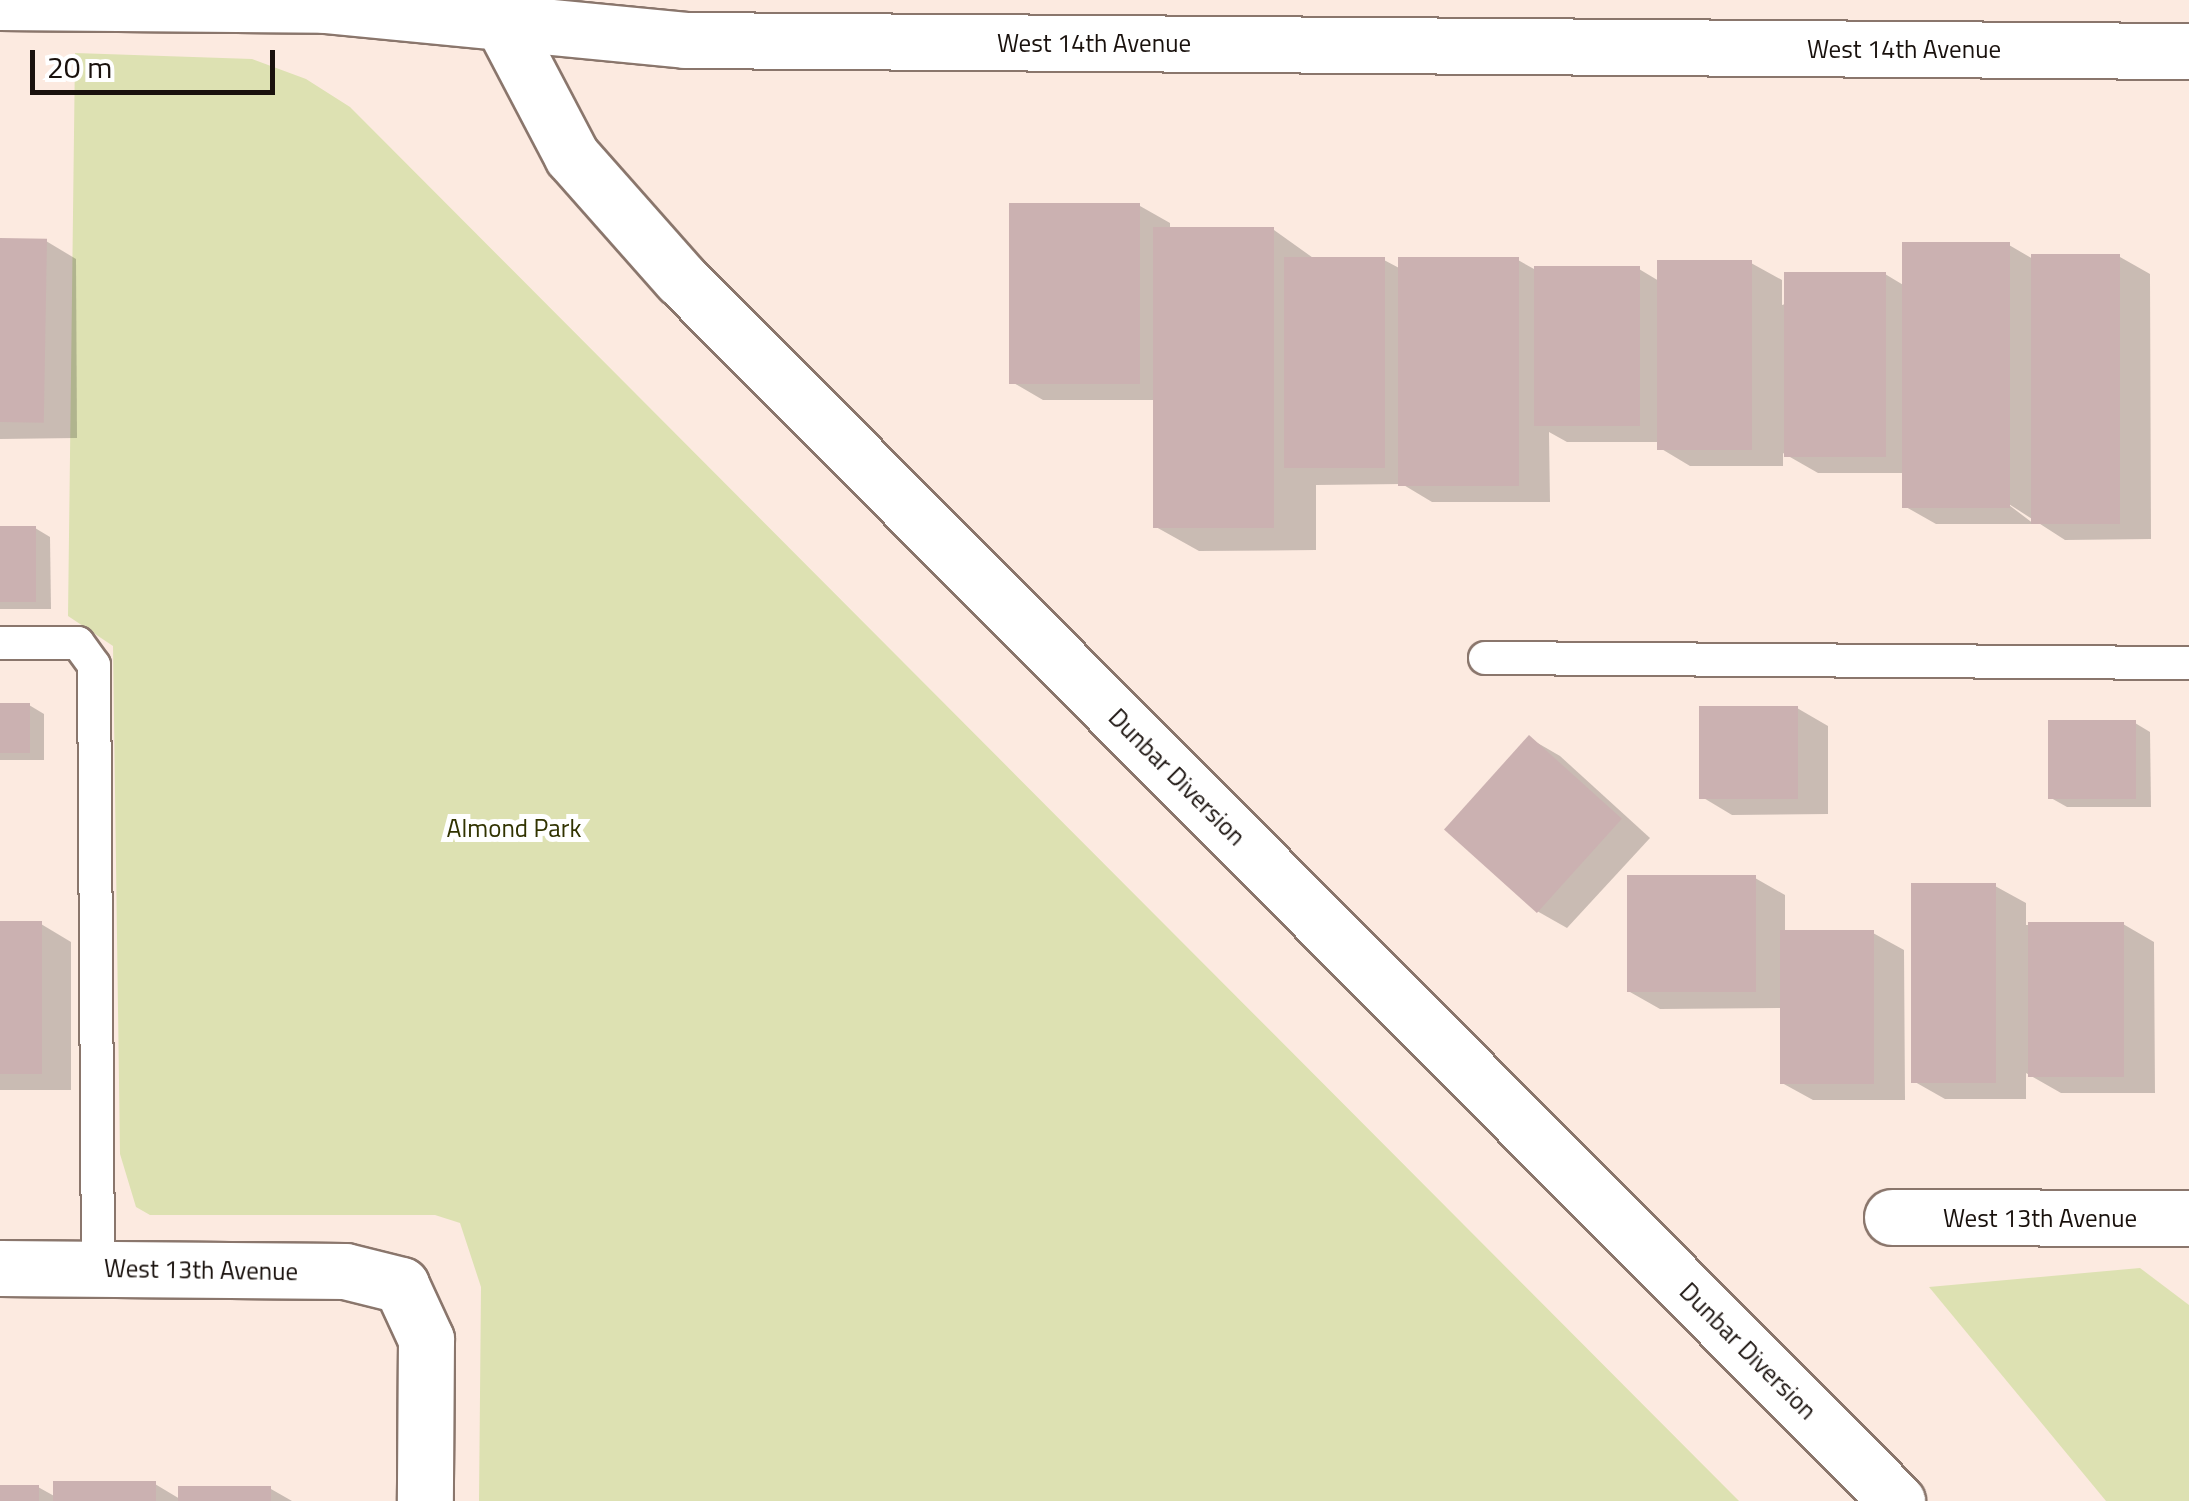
<!DOCTYPE html>
<style>
body{margin:0}
#map{position:relative;width:2189px;height:1501px;overflow:hidden;background:#fceae0;font-family:"Titillium Web",sans-serif}
div>[style]{position:absolute}
[style*='--x']{left:calc(var(--x)*1px);top:calc(var(--y)*1px);width:calc(var(--w)*1px);rotate:calc(var(--a)*1deg)}
.green>*{inset:0;background:#dde1b2}
.shadow>*{inset:0;background:#0003}
.building>*{inset:0;background:#cbb1b1;transform-origin:0 0}
.roads{filter:drop-shadow(2px 0 #8a766c) drop-shadow(-2px 0 #8a766c) drop-shadow(0 2px #8a766c) drop-shadow(0 -2px #8a766c)}
.service>*{height:32px;margin:-16px;padding:0 16px;transform-origin:16px;border-radius:16px;background:#fff}
.minor>*{height:55px;margin:-27.5px;padding:0 27.5px;transform-origin:27.5px;border-radius:27.5px;background:#fff}
.secondary>*{height:55px;margin:-27.5px;padding:0 27.5px;transform-origin:27.5px;border-radius:27.5px;background:#fff}
span{translate:-50% -50%;white-space:nowrap;text-align:center;line-height:1.15;-webkit-text-stroke:10px #fff;paint-order:stroke}
.street-label{font-size:25px;color:#19110d}
.park-label{font-size:25px;color:#313300}
.scale{position:absolute;left:30px;top:50px;width:245px;height:45px;box-sizing:border-box;border:5px solid #19110d;border-top:0;padding-left:12px;font-size:30px;line-height:35px;white-space:nowrap;color:#19110d;-webkit-text-stroke:8px #fff;paint-order:stroke}
</style>
<div id="map">
<div class="green">
<div style="clip-path:polygon(75px 53px,252px 59px,306px 79px,350px 107px,1739px 1501px,479px 1501px,481px 1287px,460px 1223px,435px 1215px,150px 1215px,136px 1207px,120px 1154px,113px 646px,68px 616px)"></div>
<div style="clip-path:polygon(2140px 1268px,2189px 1305px,2189px 1501px,2106px 1501px,1929px 1287px)"></div>
</div>
<div class="shadow">
<div style="clip-path:polygon(1140px 206px,1170px 223px,1170px 230px,1274px 230px,1316px 260px,1384px 260px,1401px 269px,1518px 260px,1534px 269px,1639px 269px,1659px 281px,1751px 263px,1782px 280px,1782px 305px,1885px 274px,1905px 286px,2009px 245px,2033px 259px,2120px 257px,2150px 274px,2151px 539px,2065px 540px,2001px 499px,2034px 524px,1936px 524px,1906px 507px,1906px 473px,1818px 473px,1783px 453px,1783px 466px,1690px 466px,1660px 448px,1660px 442px,1567px 442px,1549px 432px,1550px 502px,1432px 502px,1402px 484px,1316px 485px,1316px 550px,1199px 551px,1156px 527px,1156px 400px,1043px 400px,1012px 382px)"></div>
<div style="clip-path:polygon(0 241px,46px 241px,76px 259px,77px 438px,0 439px)"></div>
<div style="clip-path:polygon(0 528px,35px 528px,50px 537px,51px 609px,0 609px)"></div>
<div style="clip-path:polygon(0 705px,29px 705px,44px 714px,44px 760px,0 760px)"></div>
<div style="clip-path:polygon(1797px 708px,1828px 726px,1828px 814px,1732px 815px,1702px 797px)"></div>
<div style="clip-path:polygon(2135px 723px,2150px 732px,2151px 807px,2067px 807px,2051px 798px)"></div>
<div style="clip-path:polygon(1529px 738px,1560px 756px,1650px 838px,1567px 928px,1537px 911px,1447px 829px)"></div>
<div style="clip-path:polygon(1755px 878px,1785px 895px,1785px 933px,1873px 933px,1904px 950px,1905px 1100px,1813px 1100px,1782px 1083px,1782px 1008px,1660px 1009px,1630px 992px)"></div>
<div style="clip-path:polygon(1995px 886px,2026px 903px,2026px 925px,2123px 924px,2154px 942px,2155px 1093px,2061px 1093px,2026px 1073px,2026px 1099px,1945px 1099px,1915px 1082px)"></div>
<div style="clip-path:polygon(0 924px,41px 924px,71px 942px,71px 1090px,0 1090px)"></div>
<div style="clip-path:polygon(155px 1484px,180px 1499px,271px 1489px,292px 1501px,0 1501px,0 1487px,38px 1487px,56px 1497px)"></div>
</div>
<div class="building">
<div style="left:1009px;top:203px;width:131px;height:181px"></div>
<div style="left:1153px;top:227px;width:121px;height:301px"></div>
<div style="left:0;top:238px;width:47px;height:184px;rotate:1deg"></div>
<div style="left:2010px;top:242px;width:266px;height:108px;rotate:90deg"></div>
<div style="left:2031px;top:254px;width:89px;height:270px"></div>
<div style="left:1385px;top:257px;width:211px;height:101px;rotate:90deg"></div>
<div style="left:1398px;top:257px;width:121px;height:229px"></div>
<div style="left:1752px;top:260px;width:190px;height:95px;rotate:90deg"></div>
<div style="left:1640px;top:266px;width:160px;height:106px;rotate:90deg"></div>
<div style="left:1784px;top:272px;width:102px;height:185px"></div>
<div style="left:0;top:526px;width:36px;height:76px"></div>
<div style="left:0;top:703px;width:30px;height:50px"></div>
<div style="left:1699px;top:706px;width:99px;height:93px"></div>
<div style="left:2048px;top:720px;width:88px;height:79px"></div>
<div style="left:1529px;top:735px;width:125px;height:127px;rotate:42deg"></div>
<div style="left:1756px;top:875px;width:117px;height:129px;rotate:90deg"></div>
<div style="left:1911px;top:883px;width:85px;height:200px"></div>
<div style="left:42px;top:921px;width:153px;height:42px;rotate:90deg"></div>
<div style="left:2028px;top:922px;width:96px;height:155px"></div>
<div style="left:1874px;top:930px;width:154px;height:94px;rotate:90deg"></div>
<div style="left:156px;top:1481px;width:20px;height:103px;rotate:90deg"></div>
<div style="left:0;top:1485px;width:39px;height:16px"></div>
<div style="left:271px;top:1486px;width:15px;height:93px;rotate:90deg"></div>
</div>
<div class="roads">
<div class="service">
<div style="--x:0;--y:643;--w:78;--a:0"></div>
<div style="--x:78;--y:643;--w:27;--a:54"></div>
<div style="--x:94;--y:665;--w:604;--a:89.62"></div>
<div style="--x:1485;--y:658;--w:704;--a:0.41"></div>
</div>
<div class="minor">
<div style="--x:0;--y:2;--w:324;--a:0.5"></div>
<div style="--x:324;--y:5;--w:363;--a:5.5"></div>
<div style="--x:685;--y:40;--w:1504;--a:0.42"></div>
<div style="--x:1892;--y:1217;--w:297;--a:0.2"></div>
<div style="--x:0;--y:1268;--w:345;--a:0.5"></div>
<div style="--x:345;--y:1271;--w:58;--a:14"></div>
<div style="--x:401;--y:1285;--w:60;--a:65.2"></div>
<div style="--x:426;--y:1339;--w:162;--a:90.4"></div>
</div>
<div class="secondary">
<div style="--x:490;--y:0;--w:176;--a:62.3"></div>
<div style="--x:572;--y:156;--w:164;--a:48.5"></div>
<div style="--x:681;--y:279;--w:1724;--a:45.14"></div>
</div>
</div>
<div class="street-label">
<span style="left:1094px;top:43px">West 14th Avenue</span>
<span style="left:1904px;top:49px">West 14th Avenue</span>
<span style="left:1177px;top:777px;rotate:45deg">Dunbar Diversion</span>
<span style="left:2040px;top:1218px">West 13th Avenue</span>
<span style="left:201px;top:1270px;rotate:1deg">West 13th Avenue</span>
<span style="left:1748px;top:1351px;rotate:45deg">Dunbar Diversion</span>
</div>
<div class="park-label">
<span style="left:514px;top:828px">Almond Park</span>
</div>
<div class="scale">20 m</div>
</div>
